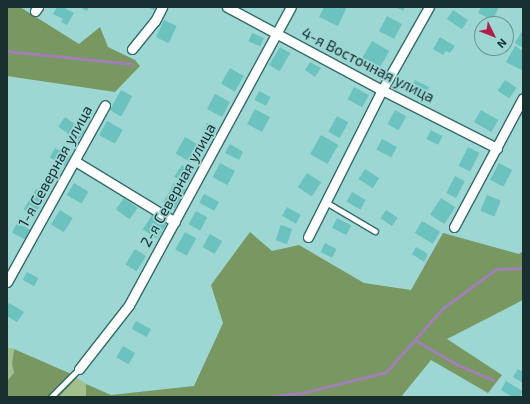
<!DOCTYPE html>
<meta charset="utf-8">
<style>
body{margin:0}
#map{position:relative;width:530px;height:404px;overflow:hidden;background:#9cd7d4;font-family:"Exo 2",sans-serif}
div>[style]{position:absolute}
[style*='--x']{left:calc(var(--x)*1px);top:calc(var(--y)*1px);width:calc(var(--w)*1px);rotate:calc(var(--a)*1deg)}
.green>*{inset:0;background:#a2bf8c}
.forest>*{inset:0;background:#799761}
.stream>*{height:3px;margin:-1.5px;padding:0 1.5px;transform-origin:1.5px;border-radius:1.5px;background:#a080b4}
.building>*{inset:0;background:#6cc2be;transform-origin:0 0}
.roads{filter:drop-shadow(1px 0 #326b69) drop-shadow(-1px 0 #326b69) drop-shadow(0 1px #326b69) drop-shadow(0 -1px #326b69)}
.lane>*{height:4.5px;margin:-2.25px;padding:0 2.25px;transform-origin:2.25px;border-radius:2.25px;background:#fff}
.street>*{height:9px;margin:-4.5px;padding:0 4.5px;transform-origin:4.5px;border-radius:4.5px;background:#fff}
span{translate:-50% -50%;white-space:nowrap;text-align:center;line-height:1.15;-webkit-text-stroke:3.5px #9cd7d4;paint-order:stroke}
.street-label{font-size:15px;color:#172f2e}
.frame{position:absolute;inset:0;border:8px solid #172f2e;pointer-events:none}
.north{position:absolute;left:474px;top:16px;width:40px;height:40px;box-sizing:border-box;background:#9cd7d4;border:1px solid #679492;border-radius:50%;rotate:133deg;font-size:11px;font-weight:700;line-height:16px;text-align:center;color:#172f2e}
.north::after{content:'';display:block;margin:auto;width:14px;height:18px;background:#b22048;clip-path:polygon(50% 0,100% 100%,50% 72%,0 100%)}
</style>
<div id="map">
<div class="green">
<div style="clip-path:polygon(7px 347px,14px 349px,12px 364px,14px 373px,7px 381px)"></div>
<div style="clip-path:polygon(77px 378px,86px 384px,86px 397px,59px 397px)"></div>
</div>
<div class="forest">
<div style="clip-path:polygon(7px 7px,20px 7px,79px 44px,100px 27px,108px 47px,135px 60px,140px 66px,115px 92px,7px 76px)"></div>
<div style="clip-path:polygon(250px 232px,272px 251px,299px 245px,364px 283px,411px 290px,443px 233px,519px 254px,523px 251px,523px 300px,447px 339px,502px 375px,488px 393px,431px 360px,401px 397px,86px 397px,86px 384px,111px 395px,194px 386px,223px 323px,211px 285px)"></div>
<div style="clip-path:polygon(14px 349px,69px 373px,77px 378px,59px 397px,7px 397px,7px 381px,14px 373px,12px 364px)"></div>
</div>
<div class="stream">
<div style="--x:7;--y:51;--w:126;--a:5.9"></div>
<div style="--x:415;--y:340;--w:48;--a:30.3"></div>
<div style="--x:456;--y:364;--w:40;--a:23.4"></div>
<div style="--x:267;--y:397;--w:35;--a:-7"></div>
<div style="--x:302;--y:393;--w:87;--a:-14"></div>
<div style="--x:386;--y:372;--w:86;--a:-48.3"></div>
<div style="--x:443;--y:308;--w:66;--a:-36.3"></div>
<div style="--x:496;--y:269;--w:27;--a:-2"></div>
</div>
<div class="building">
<div style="clip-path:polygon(57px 7px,63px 7px,74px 13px,67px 25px,61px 22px,63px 19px,53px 14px)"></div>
<div style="clip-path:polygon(80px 7px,89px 7px,87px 11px)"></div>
<div style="clip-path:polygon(148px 7px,158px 7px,156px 11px)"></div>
<div style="clip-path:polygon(324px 7px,347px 7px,338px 26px,319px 17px)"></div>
<div style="clip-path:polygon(396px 7px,405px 7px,403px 11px)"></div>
<div style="clip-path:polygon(481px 7px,499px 7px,493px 20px,478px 13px)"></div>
<div style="left:453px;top:10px;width:18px;height:11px;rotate:34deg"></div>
<div style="left:387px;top:16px;width:17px;height:17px;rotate:28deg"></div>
<div style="left:164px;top:20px;width:14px;height:19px;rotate:25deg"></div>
<div style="clip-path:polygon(523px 29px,523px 48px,515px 43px)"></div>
<div style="left:252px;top:33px;width:13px;height:9px;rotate:23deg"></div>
<div style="clip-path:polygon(440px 37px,455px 46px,450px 53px,446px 51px,443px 55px,433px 49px)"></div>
<div style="left:372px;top:41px;width:20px;height:22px;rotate:30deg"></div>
<div style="clip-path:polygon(515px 46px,523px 51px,523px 67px,521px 70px,506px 62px)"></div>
<div style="left:280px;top:47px;width:12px;height:21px;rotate:31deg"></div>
<div style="clip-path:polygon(310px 62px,321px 68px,315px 77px,305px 70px)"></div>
<div style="left:230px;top:68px;width:16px;height:18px;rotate:30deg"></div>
<div style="left:415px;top:80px;width:16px;height:9px;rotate:27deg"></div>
<div style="left:505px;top:80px;width:14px;height:13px;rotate:34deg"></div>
<div style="left:354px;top:87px;width:17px;height:14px;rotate:28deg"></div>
<div style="left:121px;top:90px;width:13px;height:23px;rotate:29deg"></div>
<div style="left:259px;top:91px;width:13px;height:10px;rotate:27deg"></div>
<div style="left:215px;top:94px;width:17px;height:17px;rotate:28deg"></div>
<div style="left:255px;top:109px;width:17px;height:17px;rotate:28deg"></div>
<div style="left:395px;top:110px;width:13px;height:16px;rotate:29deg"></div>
<div style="left:481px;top:110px;width:20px;height:14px;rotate:30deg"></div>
<div style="left:337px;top:116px;width:13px;height:18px;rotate:29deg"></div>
<div style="left:65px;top:117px;width:24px;height:12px;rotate:35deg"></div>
<div style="left:107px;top:121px;width:18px;height:16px;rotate:29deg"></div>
<div style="left:207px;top:123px;width:10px;height:17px;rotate:24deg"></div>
<div style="left:431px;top:130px;width:13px;height:10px;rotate:27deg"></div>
<div style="left:321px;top:135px;width:20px;height:22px;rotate:30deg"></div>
<div style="left:185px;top:137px;width:16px;height:19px;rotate:30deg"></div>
<div style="left:382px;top:139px;width:17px;height:12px;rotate:28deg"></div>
<div style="clip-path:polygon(230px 144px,243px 152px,239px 160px,225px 153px)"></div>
<div style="left:468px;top:147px;width:13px;height:21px;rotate:27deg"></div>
<div style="left:55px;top:148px;width:17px;height:11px;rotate:28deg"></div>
<div style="left:220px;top:163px;width:17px;height:16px;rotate:28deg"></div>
<div style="left:499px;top:163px;width:15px;height:19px;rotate:28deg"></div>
<div style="left:182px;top:165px;width:14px;height:14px;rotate:34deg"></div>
<div style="left:365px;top:169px;width:17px;height:12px;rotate:33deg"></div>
<div style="left:307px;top:173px;width:17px;height:17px;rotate:33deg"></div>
<div style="left:455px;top:176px;width:11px;height:19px;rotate:27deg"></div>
<div style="left:74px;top:183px;width:17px;height:14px;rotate:31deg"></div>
<div style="left:174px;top:183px;width:13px;height:22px;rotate:29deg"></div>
<div style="left:36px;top:189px;width:12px;height:24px;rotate:31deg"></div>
<div style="left:352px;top:192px;width:16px;height:11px;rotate:30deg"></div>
<div style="left:204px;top:194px;width:17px;height:10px;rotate:28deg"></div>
<div style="left:487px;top:195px;width:15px;height:17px;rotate:23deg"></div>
<div style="left:124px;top:198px;width:17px;height:14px;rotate:36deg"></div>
<div style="left:441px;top:198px;width:17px;height:20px;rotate:33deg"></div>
<div style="left:287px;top:207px;width:16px;height:10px;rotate:30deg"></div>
<div style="left:60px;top:210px;width:15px;height:17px;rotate:32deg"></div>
<div style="left:386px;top:210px;width:14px;height:10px;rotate:34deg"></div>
<div style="left:196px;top:211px;width:13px;height:15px;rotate:29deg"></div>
<div style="left:152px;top:215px;width:17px;height:17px;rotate:33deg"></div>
<div style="left:337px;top:218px;width:16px;height:11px;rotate:27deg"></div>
<div style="left:422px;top:221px;width:21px;height:14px;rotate:31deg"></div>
<div style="left:17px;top:223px;width:16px;height:11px;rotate:27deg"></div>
<div style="left:281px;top:225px;width:12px;height:16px;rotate:20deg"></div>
<div style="left:185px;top:232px;width:13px;height:20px;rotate:29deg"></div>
<div style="left:210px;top:234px;width:14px;height:15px;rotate:30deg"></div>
<div style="left:325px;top:243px;width:13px;height:10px;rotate:27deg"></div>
<div style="clip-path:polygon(416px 247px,428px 254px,424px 262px,412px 254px)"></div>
<div style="left:135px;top:249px;width:13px;height:18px;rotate:32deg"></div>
<div style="left:27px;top:272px;width:13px;height:9px;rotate:29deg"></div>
<div style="clip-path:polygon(9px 303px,24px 312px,17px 322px,7px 316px,7px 306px)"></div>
<div style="left:136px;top:321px;width:17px;height:9px;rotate:28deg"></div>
<div style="left:123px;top:346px;width:14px;height:13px;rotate:30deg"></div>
<div style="clip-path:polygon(518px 369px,523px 372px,523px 383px,513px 377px)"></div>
<div style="clip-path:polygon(506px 381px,523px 391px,520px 397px,512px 397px,501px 390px)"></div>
</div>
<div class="roads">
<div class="lane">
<div style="--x:326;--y:202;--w:57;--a:30.6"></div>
<div style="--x:51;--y:397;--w:40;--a:-45"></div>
</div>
<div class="street">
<div style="--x:227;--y:7;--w:176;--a:28.2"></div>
<div style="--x:382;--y:90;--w:129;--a:26.8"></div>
<div style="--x:35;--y:11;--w:5;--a:-53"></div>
<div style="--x:132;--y:49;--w:36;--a:-51"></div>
<div style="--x:155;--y:21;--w:16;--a:-63"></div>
<div style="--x:75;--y:161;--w:117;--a:31.4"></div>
<div style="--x:454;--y:227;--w:146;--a:-61.9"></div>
<div style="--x:308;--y:237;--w:165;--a:-63.3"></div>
<div style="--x:382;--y:90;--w:95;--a:-60.5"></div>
<div style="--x:7;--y:282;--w:202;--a:-61"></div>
<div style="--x:79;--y:369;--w:81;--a:-52"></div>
<div style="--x:129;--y:305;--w:339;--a:-61.5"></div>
</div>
</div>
<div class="street-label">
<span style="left:368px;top:65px;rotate:27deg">4-я Восточная улица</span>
<span style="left:55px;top:166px;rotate:-61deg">1-я Северная улица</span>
<span style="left:178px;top:185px;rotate:-61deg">2-я Северная улица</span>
</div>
<div class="frame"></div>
<div class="north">N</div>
</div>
